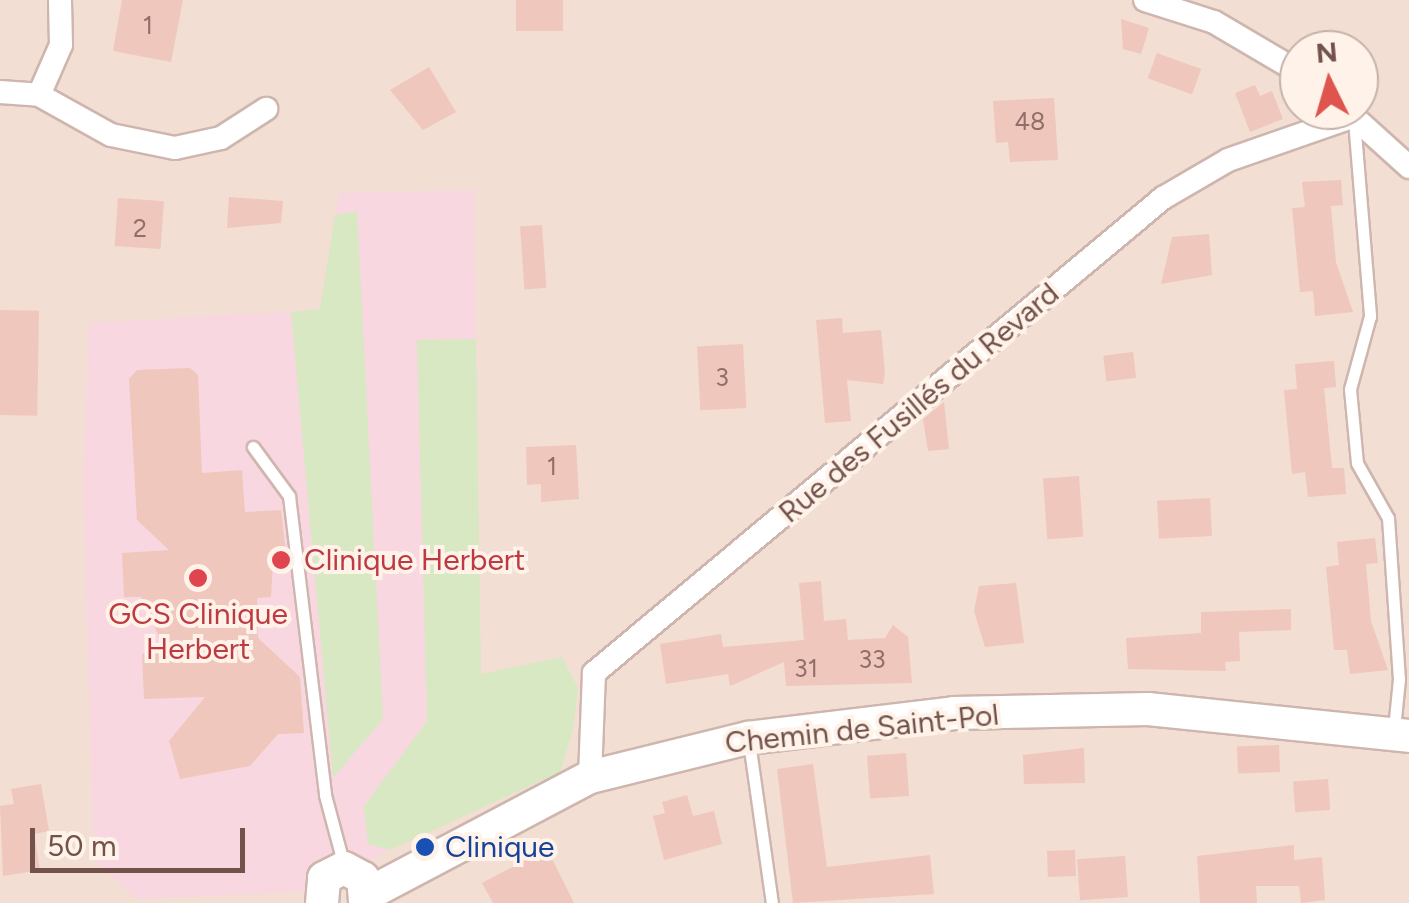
<!DOCTYPE html>
<meta charset="utf-8">
<style>
body{margin:0}
#map{position:relative;width:1409px;height:903px;overflow:hidden;background:#fbeee4;font-family:Figtree,sans-serif}
div>[style]{position:absolute}
[style*='--x']{left:calc(var(--x)*1px);top:calc(var(--y)*1px);width:calc(var(--w)*1px);rotate:calc(var(--a)*1deg)}
.residential>*{inset:0;background:#f2ded2}
.medical>*{inset:0;background:#f8d7e1}
.green>*{inset:0;background:#d8e8c3}
.building>*{inset:0;background:#efc7bd;transform-origin:0 0}
.roads{filter:drop-shadow(2px 0 #ceb6ae) drop-shadow(-2px 0 #ceb6ae) drop-shadow(0 2px #ceb6ae) drop-shadow(0 -2px #ceb6ae)}
.lane>*{height:11px;margin:-5.5px;padding:0 5.5px;transform-origin:5.5px;border-radius:5.5px;background:#fff}
.street>*{height:22px;margin:-11px;padding:0 11px;transform-origin:11px;border-radius:11px;background:#fff}
.secondary>*{height:32px;margin:-16px;padding:0 16px;transform-origin:16px;border-radius:16px;background:#fff}
.dots>*{width:28px;height:28px;translate:-50% -50%;box-sizing:border-box;border:5px solid #fef2e9;border-radius:50%}
span{translate:-50% -50%;white-space:nowrap;text-align:center;line-height:1.15;-webkit-text-stroke:8px #fef2e9;paint-order:stroke}
.number-label{font-size:25px;color:#916f68}
.number-label span{-webkit-text-stroke-width:0}
.street-label{font-size:30px;color:#72524b}
.health-label{font-size:30px;color:#be3a42}
.left{translate:0 -50%;text-align:left}
.transit-label{font-size:30px;color:#164399}
.north{position:absolute;left:1279px;top:30px;width:100px;height:100px;box-sizing:border-box;background:#fef2e9;border:2px solid #c6b2aa;border-radius:50%;rotate:355deg;font-size:28px;font-weight:700;line-height:40px;text-align:center;color:#72524b}
.north::after{content:'';display:block;margin:auto;width:35px;height:45px;background:#df544e;clip-path:polygon(50% 0,100% 100%,50% 72%,0 100%)}
.scale{position:absolute;left:30px;top:828px;width:215px;height:45px;box-sizing:border-box;border:5px solid #72524b;border-top:0;padding-left:12px;font-size:30px;line-height:35px;white-space:nowrap;color:#72524b;-webkit-text-stroke:8px #fef2e9;paint-order:stroke}
</style>
<div id="map">
<div class="residential">
<div style="clip-path:polygon(evenodd,0 0,1409px 0,1409px 903px,0 903px,0 0,1299px 50px,1359px 50px,1359px 110px,1299px 110px,1299px 50px)"></div>
</div>
<div class="medical">
<div style="clip-path:polygon(474px 190px,480px 693px,502px 791px,311px 891px,137px 899px,94px 860px,83px 481px,89px 323px,320px 310px,339px 193px)"></div>
</div>
<div class="green">
<div style="clip-path:polygon(357px 211px,383px 719px,333px 778px,291px 312px,320px 309px,335px 215px)"></div>
<div style="clip-path:polygon(476px 339px,481px 674px,562px 657px,578px 688px,573px 730px,560px 772px,390px 850px,368px 844px,364px 806px,427px 721px,417px 340px)"></div>
</div>
<div class="building">
<div style="clip-path:polygon(122px 0,183px 0,171px 62px,113px 51px)"></div>
<div style="left:516px;top:0;width:47px;height:31px"></div>
<div style="clip-path:polygon(1121px 19px,1149px 28px,1141px 54px,1123px 49px)"></div>
<div style="left:1157px;top:53px;width:47px;height:27px;rotate:20deg"></div>
<div style="clip-path:polygon(429px 67px,456px 112px,423px 130px,390px 90px)"></div>
<div style="clip-path:polygon(1255px 85px,1260px 96px,1272px 91px,1283px 119px,1250px 132px,1235px 93px)"></div>
<div style="clip-path:polygon(1054px 98px,1058px 160px,1010px 162px,1008px 142px,996px 143px,993px 101px)"></div>
<div style="clip-path:polygon(1341px 180px,1343px 205px,1331px 206px,1336px 262px,1353px 312px,1315px 316px,1313px 291px,1300px 292px,1292px 208px,1305px 207px,1302px 182px)"></div>
<div style="clip-path:polygon(229px 197px,283px 201px,281px 223px,227px 228px)"></div>
<div style="left:118px;top:198px;width:46px;height:48px;rotate:4deg"></div>
<div style="left:542px;top:225px;width:63px;height:22px;rotate:86deg"></div>
<div style="clip-path:polygon(1209px 234px,1212px 275px,1161px 284px,1172px 237px)"></div>
<div style="left:0;top:310px;width:39px;height:105px;rotate:1deg"></div>
<div style="clip-path:polygon(842px 318px,843px 333px,881px 330px,885px 372px,883px 384px,847px 380px,851px 421px,825px 423px,816px 320px)"></div>
<div style="left:743px;top:344px;width:64px;height:46px;rotate:87deg"></div>
<div style="left:1133px;top:352px;width:26px;height:30px;rotate:83deg"></div>
<div style="clip-path:polygon(1334px 361px,1336px 387px,1324px 388px,1332px 468px,1344px 468px,1346px 494px,1308px 497px,1305px 472px,1292px 474px,1284px 390px,1297px 389px,1295px 364px)"></div>
<div style="clip-path:polygon(190px 368px,198px 375px,202px 473px,242px 470px,245px 512px,281px 510px,287px 562px,273px 563px,271px 597px,257px 598px,258px 638px,300px 677px,304px 733px,278px 734px,250px 766px,180px 779px,169px 741px,205px 697px,144px 699px,142px 654px,166px 652px,141px 597px,124px 597px,122px 553px,169px 550px,137px 520px,129px 379px,137px 370px)"></div>
<div style="clip-path:polygon(944px 402px,949px 449px,928px 451px,923px 419px)"></div>
<div style="clip-path:polygon(576px 445px,579px 499px,541px 502px,541px 484px,527px 485px,526px 447px)"></div>
<div style="left:1079px;top:476px;width:61px;height:36px;rotate:86deg"></div>
<div style="left:1210px;top:498px;width:38px;height:53px;rotate:87deg"></div>
<div style="clip-path:polygon(1375px 538px,1378px 563px,1366px 564px,1371px 621px,1388px 670px,1350px 674px,1347px 650px,1334px 650px,1326px 567px,1339px 565px,1337px 542px)"></div>
<div style="clip-path:polygon(821px 581px,824px 621px,846px 619px,848px 640px,885px 638px,893px 625px,908px 637px,912px 683px,786px 686px,784px 662px,730px 686px,728px 674px,666px 684px,660px 644px,721px 634px,723px 647px,804px 640px,799px 583px)"></div>
<div style="clip-path:polygon(1016px 583px,1024px 643px,985px 647px,974px 611px,979px 586px)"></div>
<div style="clip-path:polygon(1291px 609px,1291px 630px,1239px 632px,1240px 661px,1225px 662px,1226px 671px,1128px 669px,1126px 638px,1201px 633px,1201px 612px)"></div>
<div style="left:1279px;top:745px;width:27px;height:42px;rotate:88deg"></div>
<div style="clip-path:polygon(1084px 748px,1085px 783px,1024px 784px,1023px 755px)"></div>
<div style="left:906px;top:753px;width:43px;height:39px;rotate:86deg"></div>
<div style="clip-path:polygon(813px 764px,827px 867px,930px 855px,934px 894px,793px 903px,777px 769px)"></div>
<div style="left:1328px;top:779px;width:31px;height:35px;rotate:86deg"></div>
<div style="clip-path:polygon(41px 784px,49px 831px,34px 834px,40px 870px,3px 876px,0 806px,14px 804px,11px 789px)"></div>
<div style="clip-path:polygon(687px 795px,693px 816px,714px 811px,722px 844px,664px 860px,653px 816px,665px 813px,662px 802px)"></div>
<div style="clip-path:polygon(1294px 845px,1294px 860px,1322px 857px,1325px 900px,1301px 903px,1299px 886px,1256px 886px,1257px 903px,1200px 903px,1197px 856px)"></div>
<div style="clip-path:polygon(547px 849px,574px 903px,493px 903px,482px 883px)"></div>
<div style="left:1075px;top:850px;width:26px;height:28px;rotate:88deg"></div>
<div style="left:1125px;top:856px;width:41px;height:48px;rotate:86deg"></div>
</div>
<div class="roads">
<div class="lane">
<div style="--x:1354;--y:120;--w:197;--a:85.3"></div>
<div style="--x:1370;--y:316;--w:76;--a:105.3"></div>
<div style="--x:1350;--y:389;--w:74;--a:84.6"></div>
<div style="--x:1357;--y:463;--w:63;--a:60.6"></div>
<div style="--x:1388;--y:518;--w:161;--a:86.1"></div>
<div style="--x:1399;--y:679;--w:50;--a:95.7"></div>
<div style="--x:253;--y:447;--w:61;--a:53.7"></div>
<div style="--x:289;--y:496;--w:301;--a:83.1"></div>
<div style="--x:325;--y:795;--w:73;--a:75"></div>
<div style="--x:749;--y:742;--w:163;--a:81.9"></div>
</div>
<div class="street">
<div style="--x:1145;--y:0;--w:72;--a:17.7"></div>
<div style="--x:1214;--y:22;--w:99;--a:30.5"></div>
<div style="--x:0;--y:92;--w:39;--a:4"></div>
<div style="--x:39;--y:95;--w:55;--a:-66.3"></div>
<div style="--x:61;--y:45;--w:45;--a:-91.3"></div>
<div style="--x:39;--y:95;--w:82;--a:29.1"></div>
<div style="--x:111;--y:135;--w:65;--a:11.5"></div>
<div style="--x:175;--y:148;--w:47;--a:-12.3"></div>
<div style="--x:221;--y:138;--w:54;--a:-32.8"></div>
<div style="--x:1346;--y:110;--w:85;--a:42.1"></div>
<div style="--x:590;--y:777;--w:104;--a:-87.8"></div>
<div style="--x:594;--y:673;--w:741;--a:-39.86"></div>
<div style="--x:1163;--y:198;--w:75;--a:-30.3"></div>
<div style="--x:1228;--y:160;--w:133;--a:-19.2"></div>
</div>
<div class="secondary">
<div style="--x:368;--y:894;--w:251;--a:-27.8"></div>
<div style="--x:590;--y:777;--w:163;--a:-13.9"></div>
<div style="--x:748;--y:738;--w:208;--a:-6.9"></div>
<div style="--x:954;--y:713;--w:194;--a:-1.2"></div>
<div style="--x:1148;--y:709;--w:262;--a:5.9"></div>
<div style="--x:322;--y:903;--w:25;--a:-85"></div>
<div style="--x:324;--y:878;--w:22;--a:-27"></div>
<div style="--x:344;--y:868;--w:21;--a:28"></div>
<div style="--x:363;--y:878;--w:25;--a:85"></div>
</div>
</div>
<div class="dots">
<div style="left:281px;top:560px;background:#e0444e"></div>
<div style="left:198px;top:578px;background:#e0444e"></div>
<div style="left:425px;top:847px;background:#1a4fb4"></div>
</div>
<div class="number-label">
<span style="left:148px;top:25px">1</span>
<span style="left:1030px;top:121px">48</span>
<span style="left:140px;top:228px">2</span>
<span style="left:722px;top:377px">3</span>
<span style="left:552px;top:466px">1</span>
<span style="left:872px;top:659px">33</span>
<span style="left:806px;top:668px">31</span>
</div>
<div class="street-label">
<span style="left:919px;top:403px;rotate:-40deg">Rue des Fusillés du Revard</span>
<span style="left:862px;top:729px;rotate:-6deg">Chemin de Saint-Pol</span>
</div>
<div class="health-label">
<span class="left" style="left:304px;top:560px">Clinique Herbert</span>
<span style="left:198px;top:631px">GCS Clinique<br>Herbert</span>
</div>
<div class="transit-label">
<span class="left" style="left:445px;top:847px">Clinique</span>
</div>
<div class="north">N</div>
<div class="scale">50 m</div>
</div>
